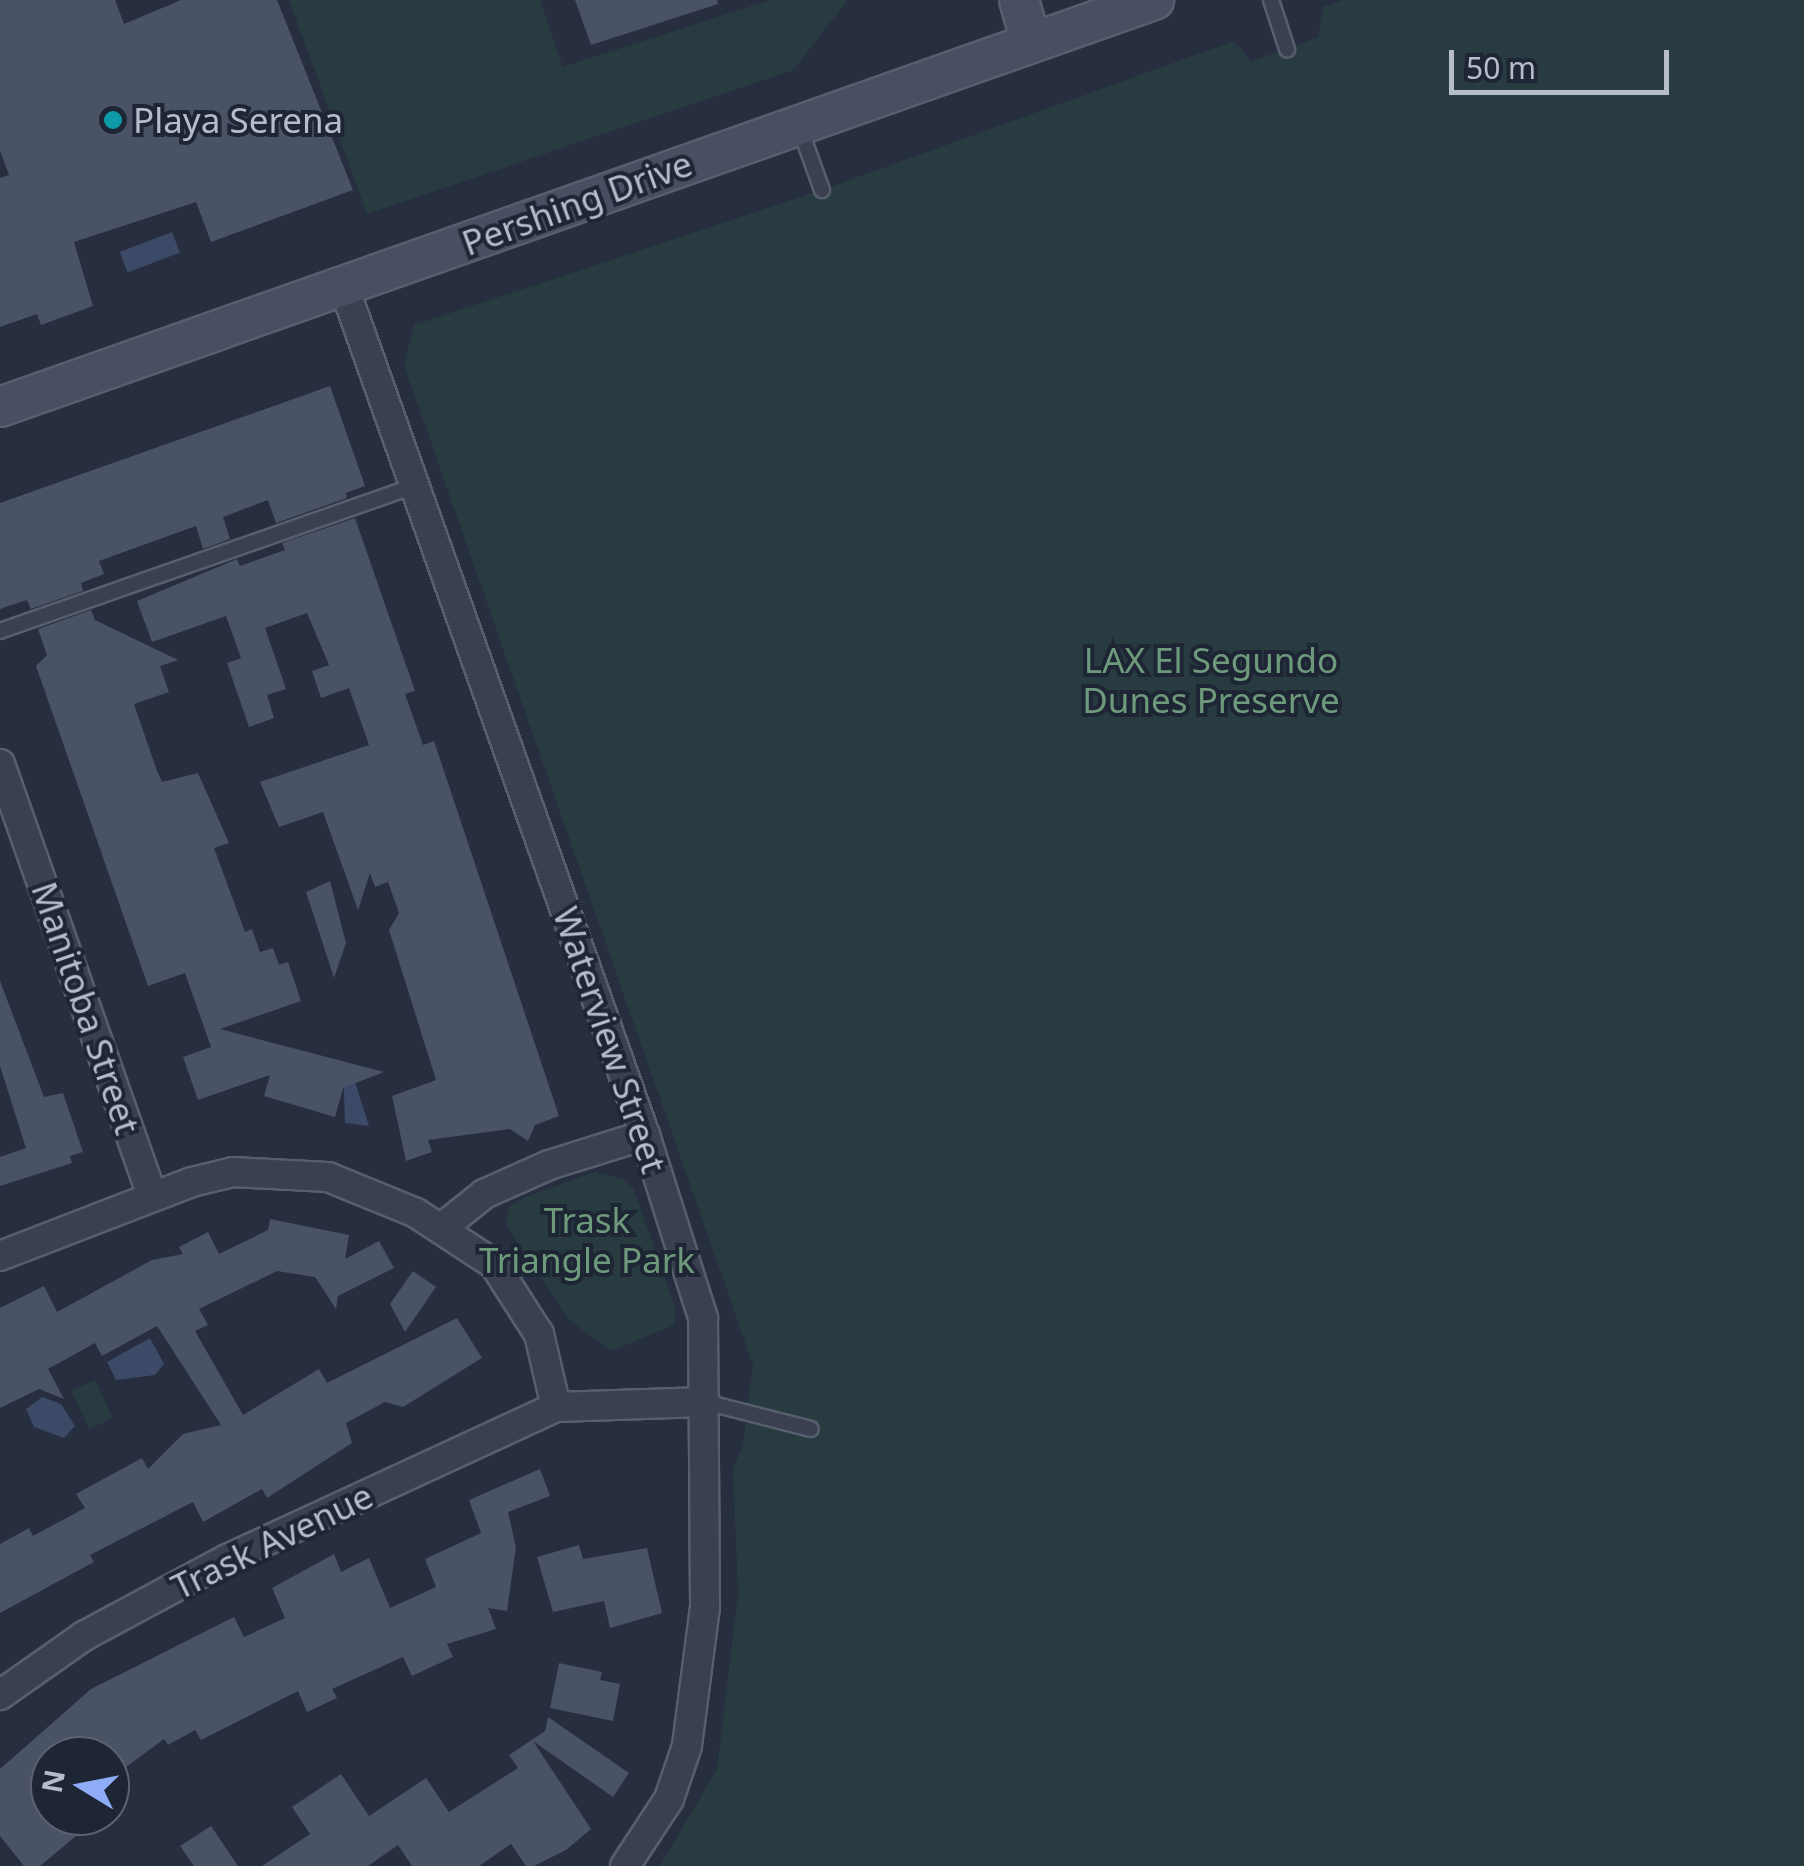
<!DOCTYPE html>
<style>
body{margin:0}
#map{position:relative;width:1804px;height:1866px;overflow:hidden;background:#262e3f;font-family:"Noto Sans",sans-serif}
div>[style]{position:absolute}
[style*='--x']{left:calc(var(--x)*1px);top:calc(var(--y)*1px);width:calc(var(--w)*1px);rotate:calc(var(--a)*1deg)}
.green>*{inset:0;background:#283b40;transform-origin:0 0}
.water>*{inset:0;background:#3c4a68;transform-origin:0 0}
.building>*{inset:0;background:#4a5266}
.roads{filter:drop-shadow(2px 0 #575e6d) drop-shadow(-2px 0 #575e6d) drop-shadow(0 2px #575e6d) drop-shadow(0 -2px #575e6d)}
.service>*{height:14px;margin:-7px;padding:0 7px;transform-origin:7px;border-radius:7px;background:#3a404f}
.minor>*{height:28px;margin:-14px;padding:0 14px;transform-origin:14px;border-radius:14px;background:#3a404f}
.secondary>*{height:38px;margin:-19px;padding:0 19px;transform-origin:19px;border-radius:19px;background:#484f62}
.dots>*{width:28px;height:28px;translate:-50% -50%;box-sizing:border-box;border:5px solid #1e2534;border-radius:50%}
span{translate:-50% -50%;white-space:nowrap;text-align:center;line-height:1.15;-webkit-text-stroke:8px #1e2534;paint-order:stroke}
.poi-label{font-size:35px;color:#b6bcca}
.left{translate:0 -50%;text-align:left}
.street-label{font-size:35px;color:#b6bcca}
.park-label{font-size:35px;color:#6e9a7c}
.north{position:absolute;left:30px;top:1736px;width:100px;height:100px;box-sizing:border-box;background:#1e2534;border:2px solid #5b6170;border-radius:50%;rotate:280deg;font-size:28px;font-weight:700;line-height:40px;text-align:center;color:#b6bcca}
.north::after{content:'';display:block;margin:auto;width:35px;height:45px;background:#8facf6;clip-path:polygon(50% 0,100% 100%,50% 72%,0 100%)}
.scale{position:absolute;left:1449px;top:50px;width:220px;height:45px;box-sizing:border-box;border:5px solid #b6bcca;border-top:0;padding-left:12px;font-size:30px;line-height:35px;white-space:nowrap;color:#b6bcca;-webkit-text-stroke:8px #1e2534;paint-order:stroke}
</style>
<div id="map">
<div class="green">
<div style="clip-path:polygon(289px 0,540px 0,563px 67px,770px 0,848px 0,793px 70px,367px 214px)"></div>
<div style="clip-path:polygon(1343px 0,1804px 0,1804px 1866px,660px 1866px,717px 1769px,738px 1595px,733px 1469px,743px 1444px,753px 1365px,404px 365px,414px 325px,822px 190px,1234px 41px,1251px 61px,1287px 49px,1318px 37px,1323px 7px)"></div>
<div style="clip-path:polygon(594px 1172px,623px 1179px,634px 1190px,676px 1309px,674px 1325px,611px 1351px,569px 1320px,506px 1225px,508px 1208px,523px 1198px)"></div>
<div style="left:95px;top:1380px;width:42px;height:26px;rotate:65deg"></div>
</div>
<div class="water">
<div style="left:172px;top:232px;width:22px;height:56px;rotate:69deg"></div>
<div style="clip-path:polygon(343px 1069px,352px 1072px,369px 1126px,345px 1123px)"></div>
<div style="clip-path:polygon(150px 1338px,164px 1364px,155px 1375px,116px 1380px,107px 1362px)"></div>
<div style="clip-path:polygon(42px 1397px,61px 1404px,75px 1426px,64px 1438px,34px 1427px,26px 1409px)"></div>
</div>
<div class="building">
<div style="clip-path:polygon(0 0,115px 0,124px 24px,181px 0,277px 0,353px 190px,211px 242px,196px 202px,74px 242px,93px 306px,41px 325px,37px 314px,0 327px,0 178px,9px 175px,0 151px)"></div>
<div style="clip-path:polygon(575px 0,717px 0,718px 4px,591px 45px)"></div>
<div style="clip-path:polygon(330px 386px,365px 486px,346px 493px,347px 498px,276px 523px,268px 500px,223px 517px,230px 539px,203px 549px,196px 526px,99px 561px,104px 574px,81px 583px,83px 591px,31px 609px,27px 600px,0 609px,0 503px)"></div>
<div style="clip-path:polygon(355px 518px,415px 691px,405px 694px,423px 745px,434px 741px,559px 1116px,535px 1125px,528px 1141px,510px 1129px,428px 1140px,432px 1152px,406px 1161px,392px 1096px,436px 1080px,389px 930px,399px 913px,388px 882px,375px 887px,370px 873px,358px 910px,323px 812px,279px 827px,260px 782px,369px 745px,349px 688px,321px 698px,312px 671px,329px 665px,307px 613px,265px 628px,286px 689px,267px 695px,274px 718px,249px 727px,227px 663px,241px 658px,226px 616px,152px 642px,137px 601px,237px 559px,240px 566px,285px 550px,282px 543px)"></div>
<div style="clip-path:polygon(91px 610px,95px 620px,178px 660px,160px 666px,169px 692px,134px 704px,157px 771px,162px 782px,198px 773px,229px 843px,214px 848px,245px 932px,252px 929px,260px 952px,273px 948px,279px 965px,288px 962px,301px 1001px,220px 1029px,384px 1072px,343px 1088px,335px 1117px,264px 1096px,270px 1075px,198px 1100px,183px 1057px,211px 1047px,185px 973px,148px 986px,36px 666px,47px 655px,38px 629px)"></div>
<div style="clip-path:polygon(330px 881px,346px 943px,334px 978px,306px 892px)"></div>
<div style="clip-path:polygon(0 981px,44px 1097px,63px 1093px,83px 1152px,70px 1156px,72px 1163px,0 1186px,0 1157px,26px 1148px,0 1066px)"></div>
<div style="clip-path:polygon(270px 1219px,349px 1235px,345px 1259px,379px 1241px,394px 1268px,338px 1296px,336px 1309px,315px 1277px,277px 1271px,199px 1309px,208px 1325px,195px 1331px,243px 1415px,319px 1369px,327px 1383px,457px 1318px,482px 1358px,403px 1407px,385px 1402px,346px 1423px,352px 1443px,267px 1498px,262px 1489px,203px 1522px,193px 1502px,90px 1555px,94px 1562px,0 1613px,0 1544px,29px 1528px,33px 1536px,85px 1508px,76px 1494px,142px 1458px,148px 1469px,183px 1434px,221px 1425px,157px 1326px,102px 1356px,95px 1343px,48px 1369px,64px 1399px,39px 1389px,0 1408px,0 1308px,44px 1286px,57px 1312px,152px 1260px,183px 1254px,179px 1247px,208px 1232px,219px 1254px,268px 1230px)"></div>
<div style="clip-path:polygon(413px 1271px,436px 1287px,405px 1332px,390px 1304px)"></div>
<div style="clip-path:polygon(540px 1469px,550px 1496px,508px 1512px,516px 1547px,507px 1611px,488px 1608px,496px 1629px,447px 1644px,453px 1657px,412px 1676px,403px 1657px,332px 1689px,337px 1698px,307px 1712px,298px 1691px,201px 1740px,195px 1730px,168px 1745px,164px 1739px,110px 1779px,110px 1756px,50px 1756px,50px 1816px,100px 1816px,40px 1866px,24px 1866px,0 1836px,0 1769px,91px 1689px,234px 1617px,244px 1637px,285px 1618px,272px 1588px,334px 1554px,341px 1572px,369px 1558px,390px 1608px,436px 1587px,425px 1559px,481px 1533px,469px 1500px)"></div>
<div style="clip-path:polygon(579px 1545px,583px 1559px,647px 1548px,662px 1613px,610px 1628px,604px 1601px,553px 1612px,537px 1557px)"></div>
<div style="clip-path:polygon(559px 1663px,602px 1672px,600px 1680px,620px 1684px,613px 1721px,550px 1708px)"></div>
<div style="clip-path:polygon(548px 1717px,629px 1773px,613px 1797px,533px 1741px,591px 1829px,566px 1850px,534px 1866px,526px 1866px,511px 1844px,479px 1866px,412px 1866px,398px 1845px,368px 1866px,262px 1866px,310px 1834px,292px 1807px,341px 1774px,369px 1816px,426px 1778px,449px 1812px,518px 1768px,509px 1755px,545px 1731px)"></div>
<div style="clip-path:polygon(211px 1826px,238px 1866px,194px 1866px,180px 1846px)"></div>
</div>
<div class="roads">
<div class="service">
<div style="--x:1271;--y:0;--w:52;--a:71.9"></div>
<div style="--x:799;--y:126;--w:68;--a:70.2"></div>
<div style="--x:0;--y:631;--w:439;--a:-19.3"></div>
<div style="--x:705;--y:1402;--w:109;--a:14.3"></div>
</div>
<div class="minor">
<div style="--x:344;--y:287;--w:900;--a:70.46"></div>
<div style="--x:645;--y:1135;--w:192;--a:72.4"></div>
<div style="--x:703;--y:1318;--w:289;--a:89.6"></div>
<div style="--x:705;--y:1607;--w:140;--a:97.4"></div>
<div style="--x:687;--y:1746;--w:56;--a:108.8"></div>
<div style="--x:669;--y:1799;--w:80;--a:123.3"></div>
<div style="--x:0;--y:764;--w:458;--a:70.6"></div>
<div style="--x:443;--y:1227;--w:53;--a:-38.8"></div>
<div style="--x:484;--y:1194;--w:71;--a:-24"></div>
<div style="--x:549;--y:1165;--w:101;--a:-17.4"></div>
<div style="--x:0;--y:1256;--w:206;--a:-21.1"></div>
<div style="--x:192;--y:1182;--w:42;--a:-13.7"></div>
<div style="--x:233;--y:1172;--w:95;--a:3"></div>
<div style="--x:328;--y:1177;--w:95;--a:22.2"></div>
<div style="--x:416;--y:1213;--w:93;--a:33.2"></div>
<div style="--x:494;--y:1264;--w:83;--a:57.3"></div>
<div style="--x:539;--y:1334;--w:75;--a:76.9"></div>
<div style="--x:556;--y:1407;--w:149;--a:-1.9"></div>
<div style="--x:0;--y:1695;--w:103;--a:-35.1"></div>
<div style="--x:84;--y:1636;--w:162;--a:-28.3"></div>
<div style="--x:227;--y:1559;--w:362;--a:-24.8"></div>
</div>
<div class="secondary">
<div style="--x:1019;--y:0;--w:44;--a:74.1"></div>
<div style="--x:0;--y:407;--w:1224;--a:-19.43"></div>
</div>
</div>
<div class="dots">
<div style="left:113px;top:120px;background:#0f9aa8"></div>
</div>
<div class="poi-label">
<span class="left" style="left:133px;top:120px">Playa Serena</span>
</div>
<div class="street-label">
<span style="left:577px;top:203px;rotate:-20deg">Pershing Drive</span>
<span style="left:86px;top:1008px;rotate:71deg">Manitoba Street</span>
<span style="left:610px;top:1040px;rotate:71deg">Waterview Street</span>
<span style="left:272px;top:1541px;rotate:-26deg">Trask Avenue</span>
</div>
<div class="park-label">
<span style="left:1211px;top:680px">LAX El Segundo<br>Dunes Preserve</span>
<span style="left:587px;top:1240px">Trask<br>Triangle Park</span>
</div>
<div class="north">N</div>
<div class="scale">50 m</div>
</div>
